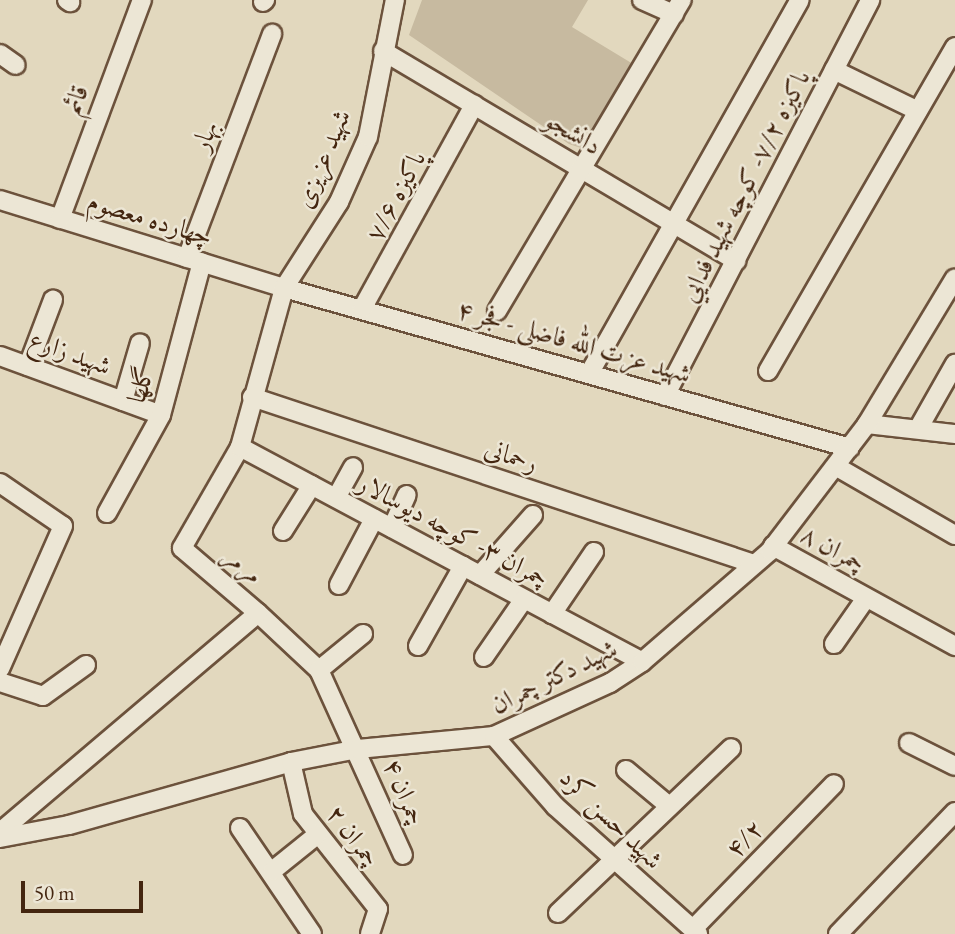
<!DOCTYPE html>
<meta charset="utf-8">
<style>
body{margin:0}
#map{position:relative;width:955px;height:934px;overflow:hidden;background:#e2d8be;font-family:"EB Garamond",Amiri,serif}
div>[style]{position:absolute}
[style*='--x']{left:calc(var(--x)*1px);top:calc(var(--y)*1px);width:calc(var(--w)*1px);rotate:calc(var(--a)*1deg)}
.green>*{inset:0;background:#c7baa0}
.roads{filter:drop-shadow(2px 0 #6c523c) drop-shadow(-2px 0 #6c523c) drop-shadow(0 2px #6c523c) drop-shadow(0 -2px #6c523c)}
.minor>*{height:18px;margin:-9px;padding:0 9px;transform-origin:9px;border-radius:9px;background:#ece6d5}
span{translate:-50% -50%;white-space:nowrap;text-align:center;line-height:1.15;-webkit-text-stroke:5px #ece6d5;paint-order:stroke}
.street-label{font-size:26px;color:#442610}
.scale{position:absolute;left:21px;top:881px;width:122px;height:32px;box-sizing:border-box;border:4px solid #442610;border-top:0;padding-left:9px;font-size:21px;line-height:24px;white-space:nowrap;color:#442610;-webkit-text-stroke:5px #ece6d5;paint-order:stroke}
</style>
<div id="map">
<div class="green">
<div style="clip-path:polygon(422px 0,588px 0,572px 27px,638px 67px,584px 149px,569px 144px,409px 35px)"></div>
</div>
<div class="roads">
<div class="minor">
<div style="--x:67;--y:0;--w:4;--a:34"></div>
<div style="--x:642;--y:0;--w:35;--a:24"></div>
<div style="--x:263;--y:2;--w:3;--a:-45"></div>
<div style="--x:383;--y:51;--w:411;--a:30.7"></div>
<div style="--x:0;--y:54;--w:19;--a:35"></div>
<div style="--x:834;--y:70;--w:93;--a:26"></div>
<div style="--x:0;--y:200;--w:297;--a:17.2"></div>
<div style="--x:284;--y:288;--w:588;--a:15.78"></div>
<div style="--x:60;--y:219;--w:234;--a:-69.5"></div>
<div style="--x:187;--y:258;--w:240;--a:-69.2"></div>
<div style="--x:362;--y:309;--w:233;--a:-61.2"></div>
<div style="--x:497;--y:311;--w:362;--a:-59.3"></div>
<div style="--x:0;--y:356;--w:171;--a:20.1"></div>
<div style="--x:28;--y:366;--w:71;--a:-69.3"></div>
<div style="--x:768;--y:371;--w:374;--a:-60"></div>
<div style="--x:589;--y:374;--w:429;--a:-60.6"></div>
<div style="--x:665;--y:396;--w:446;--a:-62.6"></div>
<div style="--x:252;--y:397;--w:529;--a:18.4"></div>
<div style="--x:123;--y:401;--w:60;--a:-73.7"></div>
<div style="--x:867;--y:424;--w:89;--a:6.5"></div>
<div style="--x:918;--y:429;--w:75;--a:-60.4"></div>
<div style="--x:240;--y:447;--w:456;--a:28.1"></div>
<div style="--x:837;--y:467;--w:136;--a:30"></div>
<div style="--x:0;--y:483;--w:76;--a:34.3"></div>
<div style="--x:63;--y:526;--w:156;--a:113.8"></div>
<div style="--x:336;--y:498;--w:35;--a:-61"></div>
<div style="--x:107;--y:513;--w:112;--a:-61.1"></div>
<div style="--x:161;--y:415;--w:158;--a:-75"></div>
<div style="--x:392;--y:528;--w:36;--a:-66"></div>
<div style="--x:283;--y:531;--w:54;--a:-57.8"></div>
<div style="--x:773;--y:546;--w:208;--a:28.8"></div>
<div style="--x:480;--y:575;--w:80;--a:-48.5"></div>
<div style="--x:339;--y:585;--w:75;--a:-62.1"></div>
<div style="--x:258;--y:613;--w:83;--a:43.1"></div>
<div style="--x:319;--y:670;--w:203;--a:65.6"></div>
<div style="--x:552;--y:614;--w:75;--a:-55.9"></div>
<div style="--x:834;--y:644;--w:56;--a:-55.2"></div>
<div style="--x:418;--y:646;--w:92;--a:-60.6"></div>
<div style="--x:484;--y:657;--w:70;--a:-55.4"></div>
<div style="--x:319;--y:670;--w:57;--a:-39.3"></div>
<div style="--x:0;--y:682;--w:45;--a:18"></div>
<div style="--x:43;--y:696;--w:53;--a:-35.8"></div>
<div style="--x:494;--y:736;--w:93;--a:48.9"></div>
<div style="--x:555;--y:806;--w:192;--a:41.8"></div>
<div style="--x:909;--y:743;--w:51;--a:26.6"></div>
<div style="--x:291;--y:762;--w:53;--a:77"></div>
<div style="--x:303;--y:814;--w:121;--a:51.7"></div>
<div style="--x:378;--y:909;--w:26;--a:108"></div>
<div style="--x:626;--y:770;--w:56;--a:39.9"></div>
<div style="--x:240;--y:828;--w:128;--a:55.8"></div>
<div style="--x:0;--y:832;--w:338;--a:-40.3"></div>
<div style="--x:258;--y:613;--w:100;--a:-139.5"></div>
<div style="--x:182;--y:548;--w:116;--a:-60.1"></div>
<div style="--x:240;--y:447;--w:165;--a:-74.5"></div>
<div style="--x:284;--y:288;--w:102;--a:-57.4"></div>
<div style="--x:339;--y:202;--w:71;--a:-66"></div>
<div style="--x:368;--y:137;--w:140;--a:-78.9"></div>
<div style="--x:0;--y:838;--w:70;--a:-10.7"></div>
<div style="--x:69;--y:825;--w:231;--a:-15.8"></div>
<div style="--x:291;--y:762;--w:68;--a:-11"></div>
<div style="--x:358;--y:749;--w:137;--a:-5.5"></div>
<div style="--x:494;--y:736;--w:128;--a:-24.6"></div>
<div style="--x:610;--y:683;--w:38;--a:-33"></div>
<div style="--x:642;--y:662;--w:169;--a:-40.9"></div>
<div style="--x:770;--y:551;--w:160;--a:-52.6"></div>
<div style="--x:867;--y:424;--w:170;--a:-58.9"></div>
<div style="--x:272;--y:871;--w:59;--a:-38.8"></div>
<div style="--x:558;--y:913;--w:239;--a:-43.6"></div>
<div style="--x:693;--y:929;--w:202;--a:-45.8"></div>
<div style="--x:838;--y:934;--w:169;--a:-46.2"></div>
</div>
</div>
<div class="street-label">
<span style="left:76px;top:100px;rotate:-69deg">قائم</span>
<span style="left:573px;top:133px;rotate:31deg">دانشجو</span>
<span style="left:205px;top:136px;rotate:-69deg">بهار</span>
<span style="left:323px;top:159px;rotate:-67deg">شهید عزیزی</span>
<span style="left:745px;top:186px;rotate:-63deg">پاکیزه ۷/۲- كوچه شهيد فدايي</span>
<span style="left:396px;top:196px;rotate:-62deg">پاکیزه ۷/۶</span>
<span style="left:150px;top:219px;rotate:17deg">چهارده معصوم</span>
<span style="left:574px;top:342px;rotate:16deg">شهید عزت الله فاضلی - فجر ۴</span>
<span style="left:70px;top:353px;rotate:20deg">شهید زارع</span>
<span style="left:141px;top:385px;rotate:-73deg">گلها</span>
<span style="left:511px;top:456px;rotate:18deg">رحمانی</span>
<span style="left:453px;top:531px;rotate:28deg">چمران ۳- كوچه ديوسالار</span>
<span style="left:833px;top:549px;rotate:29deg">چمران ۸</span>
<span style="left:243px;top:565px;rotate:40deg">مرمر</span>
<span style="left:554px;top:677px;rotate:-26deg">شهید دکتر چمران</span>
<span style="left:404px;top:792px;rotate:67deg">چمران ۴</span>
<span style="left:611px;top:819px;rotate:44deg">شهید حسن کرد</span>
<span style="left:353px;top:836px;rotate:53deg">چمران ۲</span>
<span style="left:745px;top:839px;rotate:-46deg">۴/۲</span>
</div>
<div class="scale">50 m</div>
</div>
